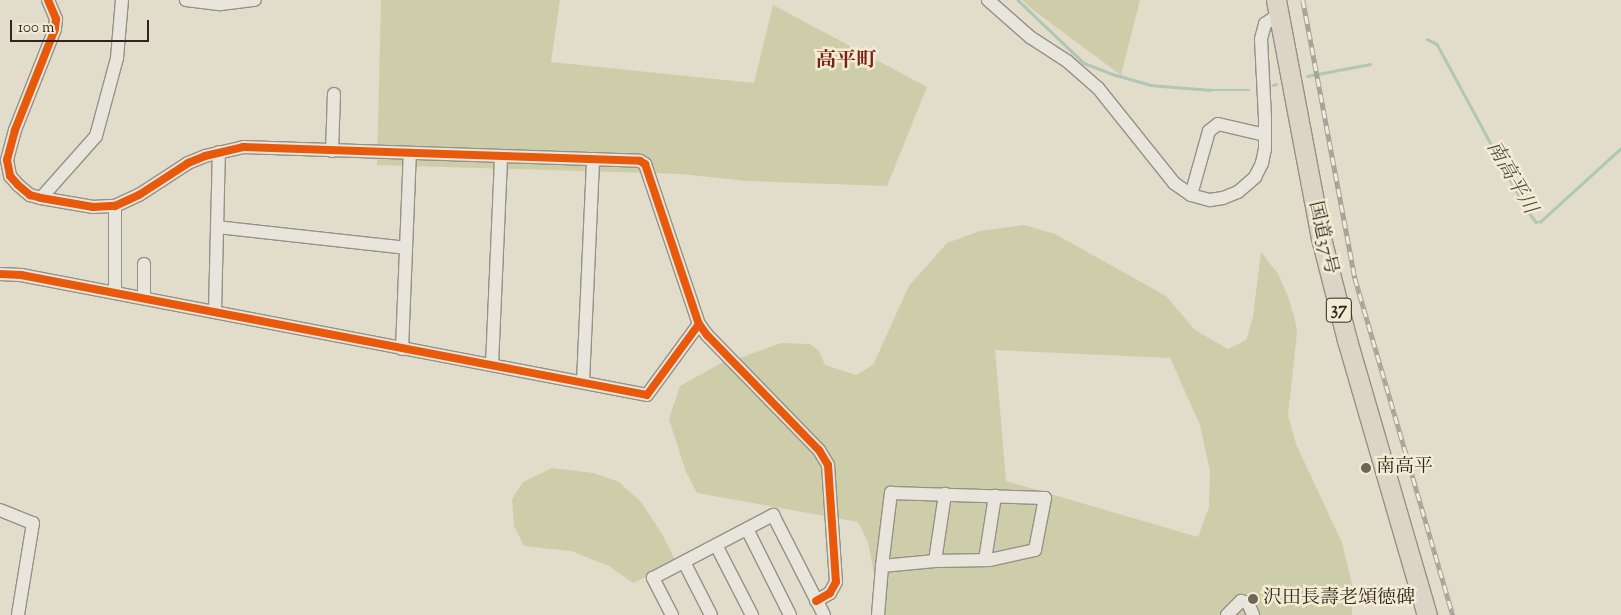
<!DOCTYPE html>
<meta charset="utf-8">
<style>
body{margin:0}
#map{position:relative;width:1621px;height:615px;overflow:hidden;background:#e2dcca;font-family:"Sorts Mill Goudy","Noto Serif JP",serif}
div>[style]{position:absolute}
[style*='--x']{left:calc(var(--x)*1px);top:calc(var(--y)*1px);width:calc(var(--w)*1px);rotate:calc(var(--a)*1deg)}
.green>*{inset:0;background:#cecda9}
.stream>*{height:2.5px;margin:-1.25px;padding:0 1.25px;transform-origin:1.25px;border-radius:1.25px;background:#b0c7b5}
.roads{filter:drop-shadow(1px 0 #969186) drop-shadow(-1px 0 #969186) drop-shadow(0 1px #969186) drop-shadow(0 -1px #969186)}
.minor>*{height:12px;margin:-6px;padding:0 6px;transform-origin:6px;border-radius:6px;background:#e8e5dc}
.highway>*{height:19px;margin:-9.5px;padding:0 9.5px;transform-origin:9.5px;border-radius:9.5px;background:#dcd5c7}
.rail>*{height:4.5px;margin-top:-2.25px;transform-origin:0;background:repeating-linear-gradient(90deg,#f3ecd5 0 8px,#a7a49c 0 16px);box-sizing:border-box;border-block:1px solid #a7a49c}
.cycleway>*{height:8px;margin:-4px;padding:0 4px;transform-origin:4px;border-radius:4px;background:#e8590c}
.dots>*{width:14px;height:14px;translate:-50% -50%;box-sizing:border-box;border:2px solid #f3ecd5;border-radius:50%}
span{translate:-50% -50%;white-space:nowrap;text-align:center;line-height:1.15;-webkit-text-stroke:5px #f3ecd5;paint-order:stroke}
.shield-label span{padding:1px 4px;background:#f3ecd5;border:1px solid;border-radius:4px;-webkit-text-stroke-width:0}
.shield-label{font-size:18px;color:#33231c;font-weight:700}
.street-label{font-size:19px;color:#33231c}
.poi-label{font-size:19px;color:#33231c}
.left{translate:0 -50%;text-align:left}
.neighbourhood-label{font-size:20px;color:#7a1f14;font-weight:700}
.water-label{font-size:20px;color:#525247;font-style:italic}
.scale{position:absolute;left:10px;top:20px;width:139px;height:22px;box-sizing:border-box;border:2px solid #33231c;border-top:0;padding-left:6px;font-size:15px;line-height:18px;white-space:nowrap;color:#33231c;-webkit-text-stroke:4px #f3ecd5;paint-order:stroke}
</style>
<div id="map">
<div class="green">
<div style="clip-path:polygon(381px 0,560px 0,551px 62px,754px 83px,773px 5px,927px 87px,887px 186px,747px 181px,682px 174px,377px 165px)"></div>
<div style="clip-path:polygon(1022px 0,1140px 0,1121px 75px,1033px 10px)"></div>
<div style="clip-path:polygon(evenodd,1024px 225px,1055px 234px,1166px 296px,1195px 330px,1228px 349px,1246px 340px,1253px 317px,1261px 252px,1278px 274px,1288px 296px,1295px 320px,1297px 333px,1288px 415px,1296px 444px,1342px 543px,1353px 588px,1352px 615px,882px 615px,868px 542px,858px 522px,697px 493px,686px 472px,669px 419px,680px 386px,732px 357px,740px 358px,781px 343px,810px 344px,819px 351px,825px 365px,856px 375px,873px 365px,909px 286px,947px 243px,980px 231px,1024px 225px,995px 350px,1170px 358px,1200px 425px,1210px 471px,1209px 507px,1198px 537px,1006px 481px,995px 350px)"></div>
<div style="clip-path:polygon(552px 468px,594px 473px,619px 482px,641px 502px,662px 534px,676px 562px,633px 583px,609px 566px,571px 551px,524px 546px,514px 526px,512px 499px,523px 482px)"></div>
</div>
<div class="stream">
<div style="--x:1018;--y:0;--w:91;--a:43.7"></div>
<div style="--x:1084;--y:63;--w:34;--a:21"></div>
<div style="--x:1116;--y:75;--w:35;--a:16"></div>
<div style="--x:1150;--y:85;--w:61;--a:4.7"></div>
<div style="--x:1211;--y:90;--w:38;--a:0"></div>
<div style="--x:1427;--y:39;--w:11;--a:27"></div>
<div style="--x:1437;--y:44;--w:185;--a:61.6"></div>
<div style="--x:1525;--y:207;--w:19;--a:54"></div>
<div style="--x:1536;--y:222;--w:4;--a:0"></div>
<div style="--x:1540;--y:222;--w:110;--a:-42.4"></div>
<div style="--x:1307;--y:76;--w:64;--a:-10.8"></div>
<div style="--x:1273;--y:85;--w:3;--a:-18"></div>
</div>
<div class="roads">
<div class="minor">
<div style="--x:48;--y:0;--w:21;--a:67"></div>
<div style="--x:56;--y:19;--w:10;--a:96"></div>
<div style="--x:55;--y:29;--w:109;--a:111.6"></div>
<div style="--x:15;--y:130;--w:31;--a:105"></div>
<div style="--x:7;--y:160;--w:16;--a:79"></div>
<div style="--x:10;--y:176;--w:12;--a:48"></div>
<div style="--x:18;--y:185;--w:16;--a:40"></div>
<div style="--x:30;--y:195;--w:11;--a:15"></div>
<div style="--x:41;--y:198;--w:53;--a:9.8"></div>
<div style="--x:93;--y:207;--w:22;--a:-3"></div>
<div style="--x:115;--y:206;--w:26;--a:-25"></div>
<div style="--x:139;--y:195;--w:59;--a:-33.1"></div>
<div style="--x:188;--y:163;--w:18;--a:-22"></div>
<div style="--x:205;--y:156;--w:39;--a:-13"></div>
<div style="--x:243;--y:147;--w:397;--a:2"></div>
<div style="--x:640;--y:161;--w:6;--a:31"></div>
<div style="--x:645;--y:164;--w:169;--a:71.4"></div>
<div style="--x:699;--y:324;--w:14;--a:54"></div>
<div style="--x:707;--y:335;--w:161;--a:45.8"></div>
<div style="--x:819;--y:450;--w:17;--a:59"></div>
<div style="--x:828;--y:465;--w:117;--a:86.1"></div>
<div style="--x:836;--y:582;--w:13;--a:119"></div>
<div style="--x:830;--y:593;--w:16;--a:150"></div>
<div style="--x:186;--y:0;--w:35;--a:7"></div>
<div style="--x:221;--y:4;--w:34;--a:-7"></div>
<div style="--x:988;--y:0;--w:56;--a:41.4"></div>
<div style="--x:1030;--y:37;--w:44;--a:33"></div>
<div style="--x:1067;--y:61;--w:41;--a:41.1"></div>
<div style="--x:1098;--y:88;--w:122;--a:51.3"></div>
<div style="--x:1174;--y:183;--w:21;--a:35"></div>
<div style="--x:1191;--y:195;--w:20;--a:15"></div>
<div style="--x:1210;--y:200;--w:13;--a:-9"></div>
<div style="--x:1223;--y:198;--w:16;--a:-22"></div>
<div style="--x:1238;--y:192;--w:23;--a:-41"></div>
<div style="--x:1255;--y:177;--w:16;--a:-63"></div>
<div style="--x:1262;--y:163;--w:14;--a:-78"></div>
<div style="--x:1265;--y:149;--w:31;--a:-90"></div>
<div style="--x:1265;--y:118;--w:79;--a:-92.9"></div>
<div style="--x:1261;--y:39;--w:16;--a:-75"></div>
<div style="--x:1265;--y:24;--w:19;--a:-36"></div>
<div style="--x:332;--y:151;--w:57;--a:-88"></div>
<div style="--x:1191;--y:195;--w:66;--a:-74.3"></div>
<div style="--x:1209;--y:131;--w:11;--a:-38"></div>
<div style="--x:1218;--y:124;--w:48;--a:13.2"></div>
<div style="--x:41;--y:198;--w:83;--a:-48.4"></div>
<div style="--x:96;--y:136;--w:81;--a:-74.9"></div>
<div style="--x:117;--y:58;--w:58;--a:-85.1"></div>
<div style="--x:217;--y:227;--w:190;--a:6.3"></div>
<div style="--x:0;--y:274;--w:21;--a:3"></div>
<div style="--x:21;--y:275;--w:637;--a:10.85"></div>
<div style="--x:647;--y:395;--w:88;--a:-53.8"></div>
<div style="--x:115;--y:293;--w:87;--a:-90"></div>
<div style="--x:144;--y:298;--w:34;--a:-90"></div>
<div style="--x:215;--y:311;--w:159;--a:-88.6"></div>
<div style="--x:402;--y:349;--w:196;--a:-87.7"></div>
<div style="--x:492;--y:365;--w:208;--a:-87.5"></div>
<div style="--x:583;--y:382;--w:223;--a:-87.4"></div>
<div style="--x:891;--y:493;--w:154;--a:1.9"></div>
<div style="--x:1045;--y:498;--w:53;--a:100.9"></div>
<div style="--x:1035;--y:550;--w:46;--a:167.5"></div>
<div style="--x:990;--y:560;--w:55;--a:179"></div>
<div style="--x:935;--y:561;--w:53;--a:174.6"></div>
<div style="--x:882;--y:566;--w:74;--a:-83"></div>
<div style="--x:0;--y:510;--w:35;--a:22"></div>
<div style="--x:33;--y:523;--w:93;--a:99.3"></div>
<div style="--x:747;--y:529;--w:96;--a:63.4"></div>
<div style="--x:716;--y:545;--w:79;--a:62.8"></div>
<div style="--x:985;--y:560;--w:65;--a:-81.1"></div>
<div style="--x:935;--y:561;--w:68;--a:-81.5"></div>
<div style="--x:684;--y:562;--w:59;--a:63"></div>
<div style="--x:672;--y:615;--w:42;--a:-117.2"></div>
<div style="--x:653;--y:578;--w:136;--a:-27.7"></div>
<div style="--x:773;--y:515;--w:112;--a:63"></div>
<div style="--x:878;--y:615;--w:49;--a:-85.3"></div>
<div style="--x:1227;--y:615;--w:20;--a:-45"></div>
<div style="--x:1241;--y:601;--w:7;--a:16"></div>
<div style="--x:1248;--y:603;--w:13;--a:67"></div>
</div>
<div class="highway">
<div style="--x:1276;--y:0;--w:242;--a:79.3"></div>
<div style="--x:1321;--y:238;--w:105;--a:75.7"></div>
<div style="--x:1347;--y:340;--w:286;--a:73.8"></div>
</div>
</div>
<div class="rail">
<div style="--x:1303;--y:0;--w:283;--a:79.4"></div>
<div style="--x:1355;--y:278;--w:351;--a:73.8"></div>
</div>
<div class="cycleway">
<div style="--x:48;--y:0;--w:21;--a:67"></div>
<div style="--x:56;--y:19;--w:10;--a:96"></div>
<div style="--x:55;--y:29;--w:109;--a:111.6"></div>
<div style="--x:15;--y:130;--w:31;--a:105"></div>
<div style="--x:7;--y:160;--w:16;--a:79"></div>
<div style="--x:10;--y:176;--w:12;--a:48"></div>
<div style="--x:18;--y:185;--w:16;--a:40"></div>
<div style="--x:30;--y:195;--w:11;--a:15"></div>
<div style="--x:41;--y:198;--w:53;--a:9.8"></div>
<div style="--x:93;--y:207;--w:22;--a:-3"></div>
<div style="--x:115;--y:206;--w:26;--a:-25"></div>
<div style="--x:139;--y:195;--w:59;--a:-33.1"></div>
<div style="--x:188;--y:163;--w:18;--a:-22"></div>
<div style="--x:205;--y:156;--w:39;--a:-13"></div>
<div style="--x:243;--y:147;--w:397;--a:2"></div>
<div style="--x:640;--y:161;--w:6;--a:31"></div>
<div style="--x:645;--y:164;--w:169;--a:71.4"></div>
<div style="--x:699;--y:324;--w:14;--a:54"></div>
<div style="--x:707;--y:335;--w:161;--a:45.8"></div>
<div style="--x:819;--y:450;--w:17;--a:59"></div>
<div style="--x:828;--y:465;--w:117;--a:86.1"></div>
<div style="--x:836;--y:582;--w:13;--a:119"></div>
<div style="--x:830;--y:593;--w:16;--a:150"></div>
<div style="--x:0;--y:274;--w:21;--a:3"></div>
<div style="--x:21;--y:275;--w:637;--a:10.85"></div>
<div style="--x:647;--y:395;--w:88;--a:-53.8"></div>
</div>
<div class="dots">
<div style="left:1366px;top:468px;background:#706459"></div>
<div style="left:1253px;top:599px;background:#706459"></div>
</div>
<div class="shield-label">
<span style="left:1339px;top:310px">37</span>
</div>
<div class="street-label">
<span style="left:1322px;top:238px;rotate:77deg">国道37号</span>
</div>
<div class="poi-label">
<span class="left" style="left:1376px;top:468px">南高平</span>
<span class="left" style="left:1263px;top:599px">沢田長壽老頌徳碑</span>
</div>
<div class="neighbourhood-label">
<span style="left:846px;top:61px">高平町</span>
</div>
<div class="water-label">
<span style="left:1511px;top:178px;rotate:60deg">南高平川</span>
</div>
<div class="scale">100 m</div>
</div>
